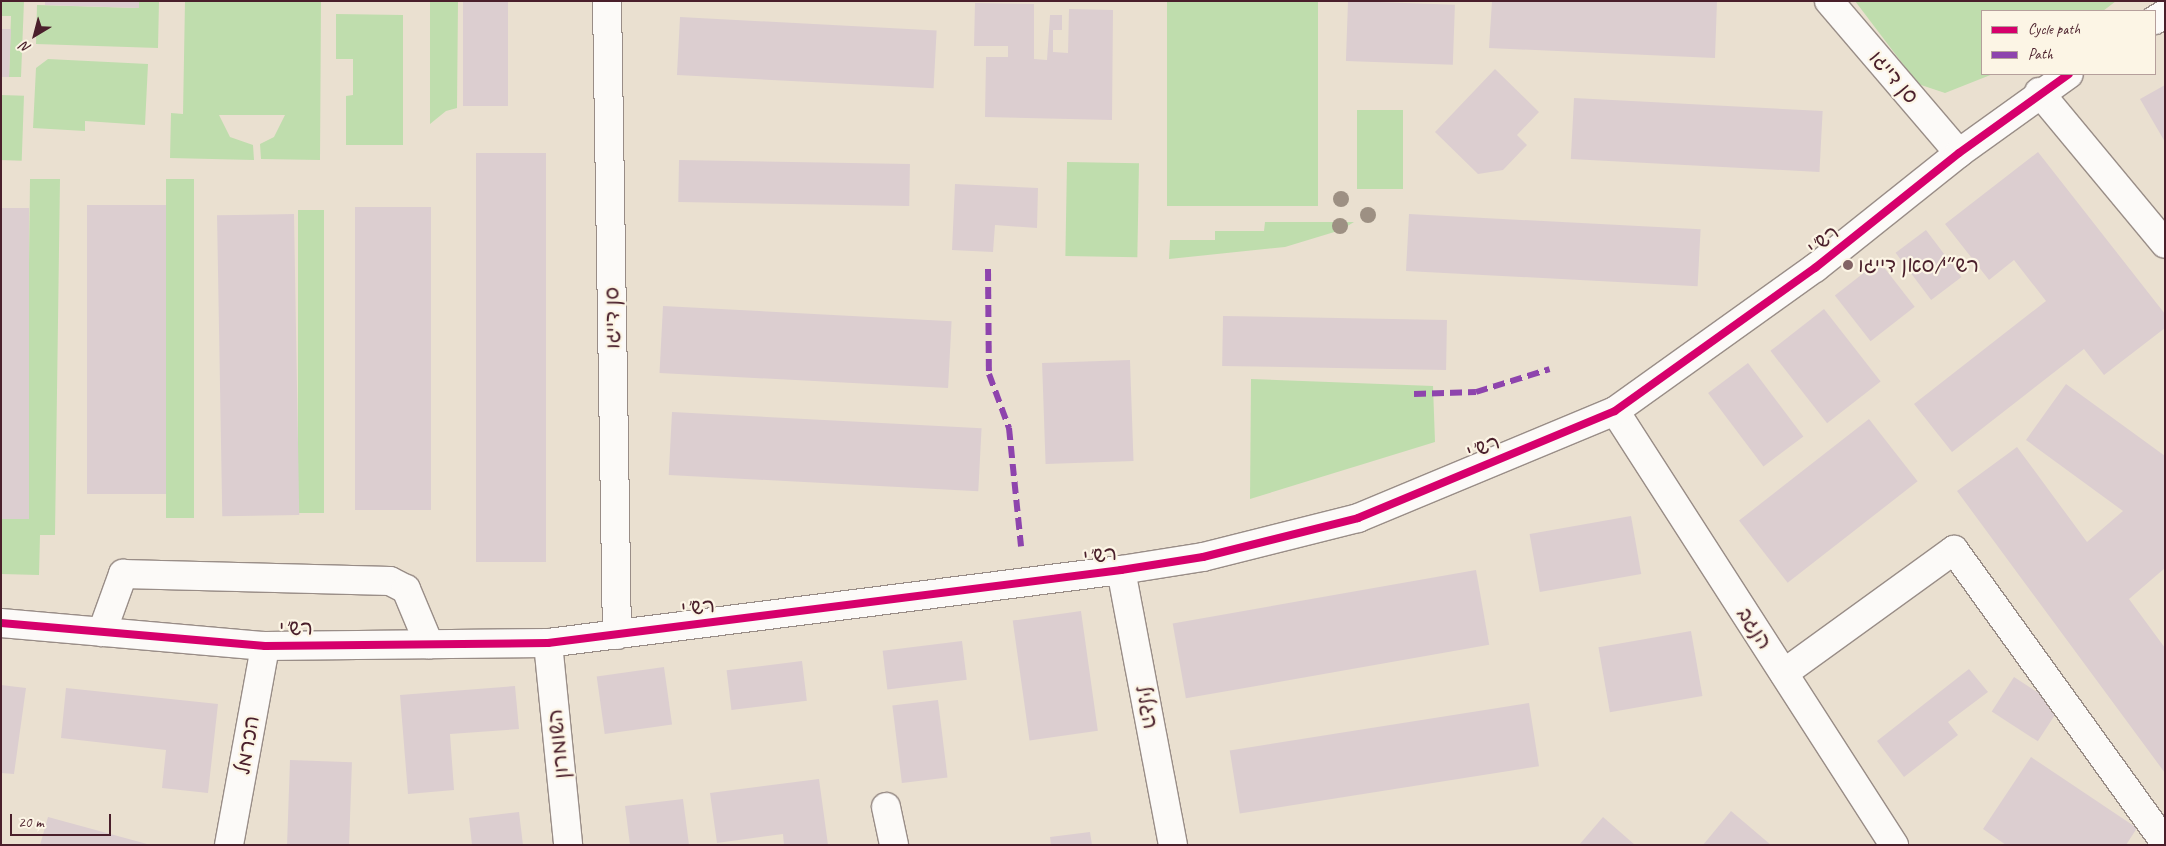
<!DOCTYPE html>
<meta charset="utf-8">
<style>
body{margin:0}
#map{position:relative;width:2166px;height:846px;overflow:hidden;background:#eae0d0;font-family:Caveat,"Playpen Sans Hebrew",sans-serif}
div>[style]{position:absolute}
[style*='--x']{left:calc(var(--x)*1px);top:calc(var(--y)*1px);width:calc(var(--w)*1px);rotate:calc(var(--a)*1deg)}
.green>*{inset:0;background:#bfddad;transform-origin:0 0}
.building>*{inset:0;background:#dcced0;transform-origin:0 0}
.roads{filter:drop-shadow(1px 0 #998d87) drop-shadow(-1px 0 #998d87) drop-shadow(0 1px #998d87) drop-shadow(0 -1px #998d87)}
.minor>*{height:28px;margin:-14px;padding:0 14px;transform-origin:14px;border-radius:14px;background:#fcfaf8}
.quiet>*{height:6px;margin-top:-3px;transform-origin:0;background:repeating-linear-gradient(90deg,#8e44ad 0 12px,transparent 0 18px)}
.cycleway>*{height:8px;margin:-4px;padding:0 4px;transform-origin:4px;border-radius:4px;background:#d6006c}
.trees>*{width:16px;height:16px;margin:-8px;border-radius:50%;background:#9d9083}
.dots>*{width:14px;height:14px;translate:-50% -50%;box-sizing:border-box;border:2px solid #fcf5e5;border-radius:50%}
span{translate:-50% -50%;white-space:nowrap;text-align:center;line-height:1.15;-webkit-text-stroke:4.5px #fcf5e5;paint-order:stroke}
.street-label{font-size:21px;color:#4a1f2b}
.poi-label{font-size:21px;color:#4a1f2b}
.left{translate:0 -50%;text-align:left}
.frame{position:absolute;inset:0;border:2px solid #4a1f2b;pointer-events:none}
.legend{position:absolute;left:1981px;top:10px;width:175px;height:65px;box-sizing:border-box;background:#fcf5e5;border:1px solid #b59f9b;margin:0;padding:6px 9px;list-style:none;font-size:15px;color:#4a1f2b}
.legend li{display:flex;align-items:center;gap:10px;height:25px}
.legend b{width:25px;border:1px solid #b59f9b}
.north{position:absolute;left:10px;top:10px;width:50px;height:50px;-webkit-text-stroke:4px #fcf5e5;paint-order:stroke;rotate:217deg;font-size:14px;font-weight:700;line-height:20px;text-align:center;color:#4a1f2b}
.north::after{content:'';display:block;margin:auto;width:18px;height:22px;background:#4a1f2b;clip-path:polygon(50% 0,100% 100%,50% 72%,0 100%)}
.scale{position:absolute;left:10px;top:814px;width:101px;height:22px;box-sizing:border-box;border:2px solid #4a1f2b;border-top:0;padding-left:6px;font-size:15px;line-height:18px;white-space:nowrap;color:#4a1f2b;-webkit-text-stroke:4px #fcf5e5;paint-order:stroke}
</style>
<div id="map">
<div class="green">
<div style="clip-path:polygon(1px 1px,24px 1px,21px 77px,9px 77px,11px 16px,1px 16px)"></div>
<div style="clip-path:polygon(139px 1px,159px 1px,158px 48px,36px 44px,37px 5px,138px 8px)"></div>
<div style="clip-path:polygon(185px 1px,321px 1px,320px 160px,261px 159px,260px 144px,274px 137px,285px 115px,219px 115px,230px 137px,253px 145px,254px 160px,170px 158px,171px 113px,183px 114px)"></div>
<div style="clip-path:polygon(430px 1px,458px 1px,457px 108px,446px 111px,430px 124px)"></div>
<div style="left:1167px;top:1px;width:151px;height:205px"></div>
<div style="clip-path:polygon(1855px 1px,2116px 1px,2103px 11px,1982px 11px,1982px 74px,1993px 74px,1945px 93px,1918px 84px)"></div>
<div style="clip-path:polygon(336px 14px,403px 15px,403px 145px,346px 145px,346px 96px,353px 95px,353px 59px,336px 59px)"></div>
<div style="clip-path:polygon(48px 59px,148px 64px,145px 125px,85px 121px,85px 131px,33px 128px,36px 68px)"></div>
<div style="left:1px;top:95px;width:23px;height:65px;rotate:2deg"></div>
<div style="left:1357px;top:110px;width:46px;height:79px"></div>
<div style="left:1067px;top:162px;width:72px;height:94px;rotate:1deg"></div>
<div style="clip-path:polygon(30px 179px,60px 179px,55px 535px,40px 535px,39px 575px,1px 574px,1px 519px,26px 519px)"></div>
<div style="left:166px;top:179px;width:28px;height:339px"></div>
<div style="left:298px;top:210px;width:26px;height:303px"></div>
<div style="clip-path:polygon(1265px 222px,1354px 222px,1341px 230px,1285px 247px,1169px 259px,1170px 240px,1215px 240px,1215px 231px,1264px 231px)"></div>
<div style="clip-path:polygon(1251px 379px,1433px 386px,1435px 442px,1250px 499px)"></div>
</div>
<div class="building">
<div style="clip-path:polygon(45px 1px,139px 1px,139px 8px,45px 5px)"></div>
<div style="left:463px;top:1px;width:45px;height:105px"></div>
<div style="left:1348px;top:1px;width:107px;height:60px;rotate:2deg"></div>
<div style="clip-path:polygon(1492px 1px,1717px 1px,1715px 58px,1489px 48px)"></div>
<div style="clip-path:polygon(975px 3px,1034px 4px,1034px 59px,1047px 60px,1050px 15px,1062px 15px,1062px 30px,1053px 30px,1053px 52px,1068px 53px,1069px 9px,1113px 10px,1112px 120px,985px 117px,986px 57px,1008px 57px,1008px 46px,974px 46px)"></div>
<div style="left:680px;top:17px;width:257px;height:58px;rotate:3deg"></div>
<div style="clip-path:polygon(1px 29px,11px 29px,9px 77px,1px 77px)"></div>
<div style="clip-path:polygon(1495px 69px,1539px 112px,1517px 135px,1527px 145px,1503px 170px,1478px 174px,1435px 132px)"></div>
<div style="clip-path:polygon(2165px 85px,2165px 142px,2140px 99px)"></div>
<div style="left:1574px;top:98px;width:249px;height:61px;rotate:3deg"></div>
<div style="clip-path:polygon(2038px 152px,2165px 314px,2165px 328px,2104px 375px,2084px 349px,1952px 452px,1914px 404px,2046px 301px,2014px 260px,1989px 280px,1945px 224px)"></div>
<div style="left:476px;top:153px;width:70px;height:409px"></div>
<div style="left:679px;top:160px;width:231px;height:42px;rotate:1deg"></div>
<div style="clip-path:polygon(955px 184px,1038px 188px,1037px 228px,995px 225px,993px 252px,952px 250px)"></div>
<div style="left:87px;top:205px;width:79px;height:289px"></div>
<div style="left:355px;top:207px;width:76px;height:303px"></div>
<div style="left:1px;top:208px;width:28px;height:311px"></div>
<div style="left:294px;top:214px;width:301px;height:77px;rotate:89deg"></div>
<div style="left:1409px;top:214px;width:292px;height:57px;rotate:3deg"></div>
<div style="left:1926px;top:230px;width:59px;height:38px;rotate:53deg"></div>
<div style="left:1879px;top:261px;width:58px;height:56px;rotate:52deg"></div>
<div style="left:663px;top:306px;width:289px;height:67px;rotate:3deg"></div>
<div style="left:1824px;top:309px;width:92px;height:68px;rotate:52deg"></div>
<div style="left:1223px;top:316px;width:224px;height:50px;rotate:1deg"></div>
<div style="left:1130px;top:360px;width:101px;height:88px;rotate:88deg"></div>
<div style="left:1748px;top:363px;width:92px;height:50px;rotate:53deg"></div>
<div style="clip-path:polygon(2066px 384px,2165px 456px,2165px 568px,2129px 599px,2165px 648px,2165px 773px,1957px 491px,2017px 447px,2087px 542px,2123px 511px,2026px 440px)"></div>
<div style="left:672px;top:412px;width:310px;height:63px;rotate:3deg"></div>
<div style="left:1869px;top:419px;width:79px;height:165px;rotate:52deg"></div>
<div style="left:1631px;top:516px;width:59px;height:103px;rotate:80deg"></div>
<div style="left:1476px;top:570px;width:76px;height:308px;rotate:80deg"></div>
<div style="left:1081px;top:611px;width:121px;height:69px;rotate:82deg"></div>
<div style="left:1691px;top:631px;width:66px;height:94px;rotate:80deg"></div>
<div style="left:962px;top:641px;width:39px;height:80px;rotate:83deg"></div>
<div style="left:802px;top:661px;width:40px;height:76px;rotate:83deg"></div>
<div style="left:664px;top:667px;width:58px;height:68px;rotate:82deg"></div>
<div style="clip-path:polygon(1969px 669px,1988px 692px,1948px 722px,1958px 735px,1904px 777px,1877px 741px)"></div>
<div style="left:2014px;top:677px;width:55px;height:41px;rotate:33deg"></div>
<div style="clip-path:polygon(1px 685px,26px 688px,14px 774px,1px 773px)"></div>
<div style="clip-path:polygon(515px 686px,519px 729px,450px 734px,454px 790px,408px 794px,400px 695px)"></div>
<div style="clip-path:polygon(66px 688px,218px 704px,208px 793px,162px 788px,166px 750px,61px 738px)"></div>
<div style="left:938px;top:700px;width:78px;height:46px;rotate:83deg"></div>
<div style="left:1529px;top:703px;width:64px;height:303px;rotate:81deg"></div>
<div style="clip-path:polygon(2031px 757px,2137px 828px,2126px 845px,2006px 845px,1983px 829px)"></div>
<div style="left:290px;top:760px;width:62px;height:85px;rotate:2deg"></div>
<div style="clip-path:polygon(819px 779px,828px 845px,784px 845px,783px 834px,717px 843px,710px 793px)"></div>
<div style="clip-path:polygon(683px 799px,689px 845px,630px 845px,625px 806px)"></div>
<div style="clip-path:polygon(1731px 811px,1771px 845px,1703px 845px)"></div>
<div style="clip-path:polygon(519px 812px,523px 845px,472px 845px,469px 818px)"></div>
<div style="clip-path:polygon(48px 817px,147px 844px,147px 845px,40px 845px)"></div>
<div style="clip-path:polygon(1603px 817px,1635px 845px,1579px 845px)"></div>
<div style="clip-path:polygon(1090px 832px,1092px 845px,1051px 845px,1050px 837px)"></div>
</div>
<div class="roads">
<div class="minor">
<div style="--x:607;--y:1;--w:634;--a:89.1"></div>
<div style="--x:1829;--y:1;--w:200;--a:49.5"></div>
<div style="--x:2155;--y:20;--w:12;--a:-31"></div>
<div style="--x:2039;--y:92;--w:197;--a:50.3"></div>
<div style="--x:1615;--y:411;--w:516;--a:57.26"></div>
<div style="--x:1121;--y:570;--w:280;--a:79.3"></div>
<div style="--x:1;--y:623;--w:265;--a:5"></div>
<div style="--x:265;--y:646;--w:283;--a:-0.6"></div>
<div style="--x:548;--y:643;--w:578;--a:-7.26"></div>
<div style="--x:1121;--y:570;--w:83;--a:-9"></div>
<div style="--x:1203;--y:557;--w:160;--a:-14.1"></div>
<div style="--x:1358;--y:518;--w:278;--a:-22.6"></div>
<div style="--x:1615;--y:411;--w:246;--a:-35.6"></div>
<div style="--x:1815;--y:268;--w:184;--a:-38.6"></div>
<div style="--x:1959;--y:153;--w:135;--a:-35.7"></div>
<div style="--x:102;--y:632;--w:62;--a:-70.1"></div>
<div style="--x:123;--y:574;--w:267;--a:1.5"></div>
<div style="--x:390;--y:581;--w:18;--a:27"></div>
<div style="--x:406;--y:589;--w:60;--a:67.3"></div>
<div style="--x:548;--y:643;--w:203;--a:84.3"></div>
<div style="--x:1784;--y:673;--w:210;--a:-35.9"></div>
<div style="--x:1954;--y:550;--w:361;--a:54.2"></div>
<div style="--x:886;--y:807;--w:39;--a:78"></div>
<div style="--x:229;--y:845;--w:202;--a:-79.7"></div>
</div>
</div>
<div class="quiet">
<div style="--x:988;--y:269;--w:105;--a:89.5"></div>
<div style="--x:989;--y:374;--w:58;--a:69.7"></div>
<div style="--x:1009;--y:428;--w:119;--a:84.2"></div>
<div style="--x:1414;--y:394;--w:62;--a:-1.8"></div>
<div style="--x:1476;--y:392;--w:77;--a:-17.3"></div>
</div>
<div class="cycleway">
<div style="--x:1;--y:623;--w:265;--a:5"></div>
<div style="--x:265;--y:646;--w:283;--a:-0.6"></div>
<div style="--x:548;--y:643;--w:578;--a:-7.26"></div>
<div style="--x:1121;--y:570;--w:83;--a:-9"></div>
<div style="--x:1203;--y:557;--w:160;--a:-14.1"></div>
<div style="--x:1358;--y:518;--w:278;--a:-22.6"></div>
<div style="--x:1615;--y:411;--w:246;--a:-35.6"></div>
<div style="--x:1815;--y:268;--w:184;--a:-38.6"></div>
<div style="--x:1959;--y:153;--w:135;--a:-35.7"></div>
</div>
<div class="trees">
<div style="left:1341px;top:199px"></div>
<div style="left:1368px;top:215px"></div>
<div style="left:1340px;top:226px"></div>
</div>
<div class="dots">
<div style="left:1848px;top:265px;background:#826365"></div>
</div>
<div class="street-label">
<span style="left:1894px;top:77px;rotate:49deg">סן דייגו</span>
<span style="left:1823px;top:240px;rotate:-39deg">רש"י</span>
<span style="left:612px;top:318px;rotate:-91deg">סן דייגו</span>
<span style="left:1483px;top:447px;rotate:-22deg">רש"י</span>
<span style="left:1100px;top:555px;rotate:-8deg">רש"י</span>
<span style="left:698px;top:607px;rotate:-7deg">רש"י</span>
<span style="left:296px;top:628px;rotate:-1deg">רש"י</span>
<span style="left:1755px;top:628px;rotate:57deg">הנגב</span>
<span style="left:1147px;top:707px;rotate:79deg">הגליל</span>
<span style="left:558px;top:744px;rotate:-96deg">השומרון</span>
<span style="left:247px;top:745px;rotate:-80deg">הכרמל</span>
</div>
<div class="poi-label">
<span class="left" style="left:1858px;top:265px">רש״י/סאן דייגו</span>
</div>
<div class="frame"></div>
<ul class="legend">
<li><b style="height:6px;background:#d6006c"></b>Cycle path</li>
<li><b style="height:6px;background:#8e44ad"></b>Path</li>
</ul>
<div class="north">N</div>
<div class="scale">20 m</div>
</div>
